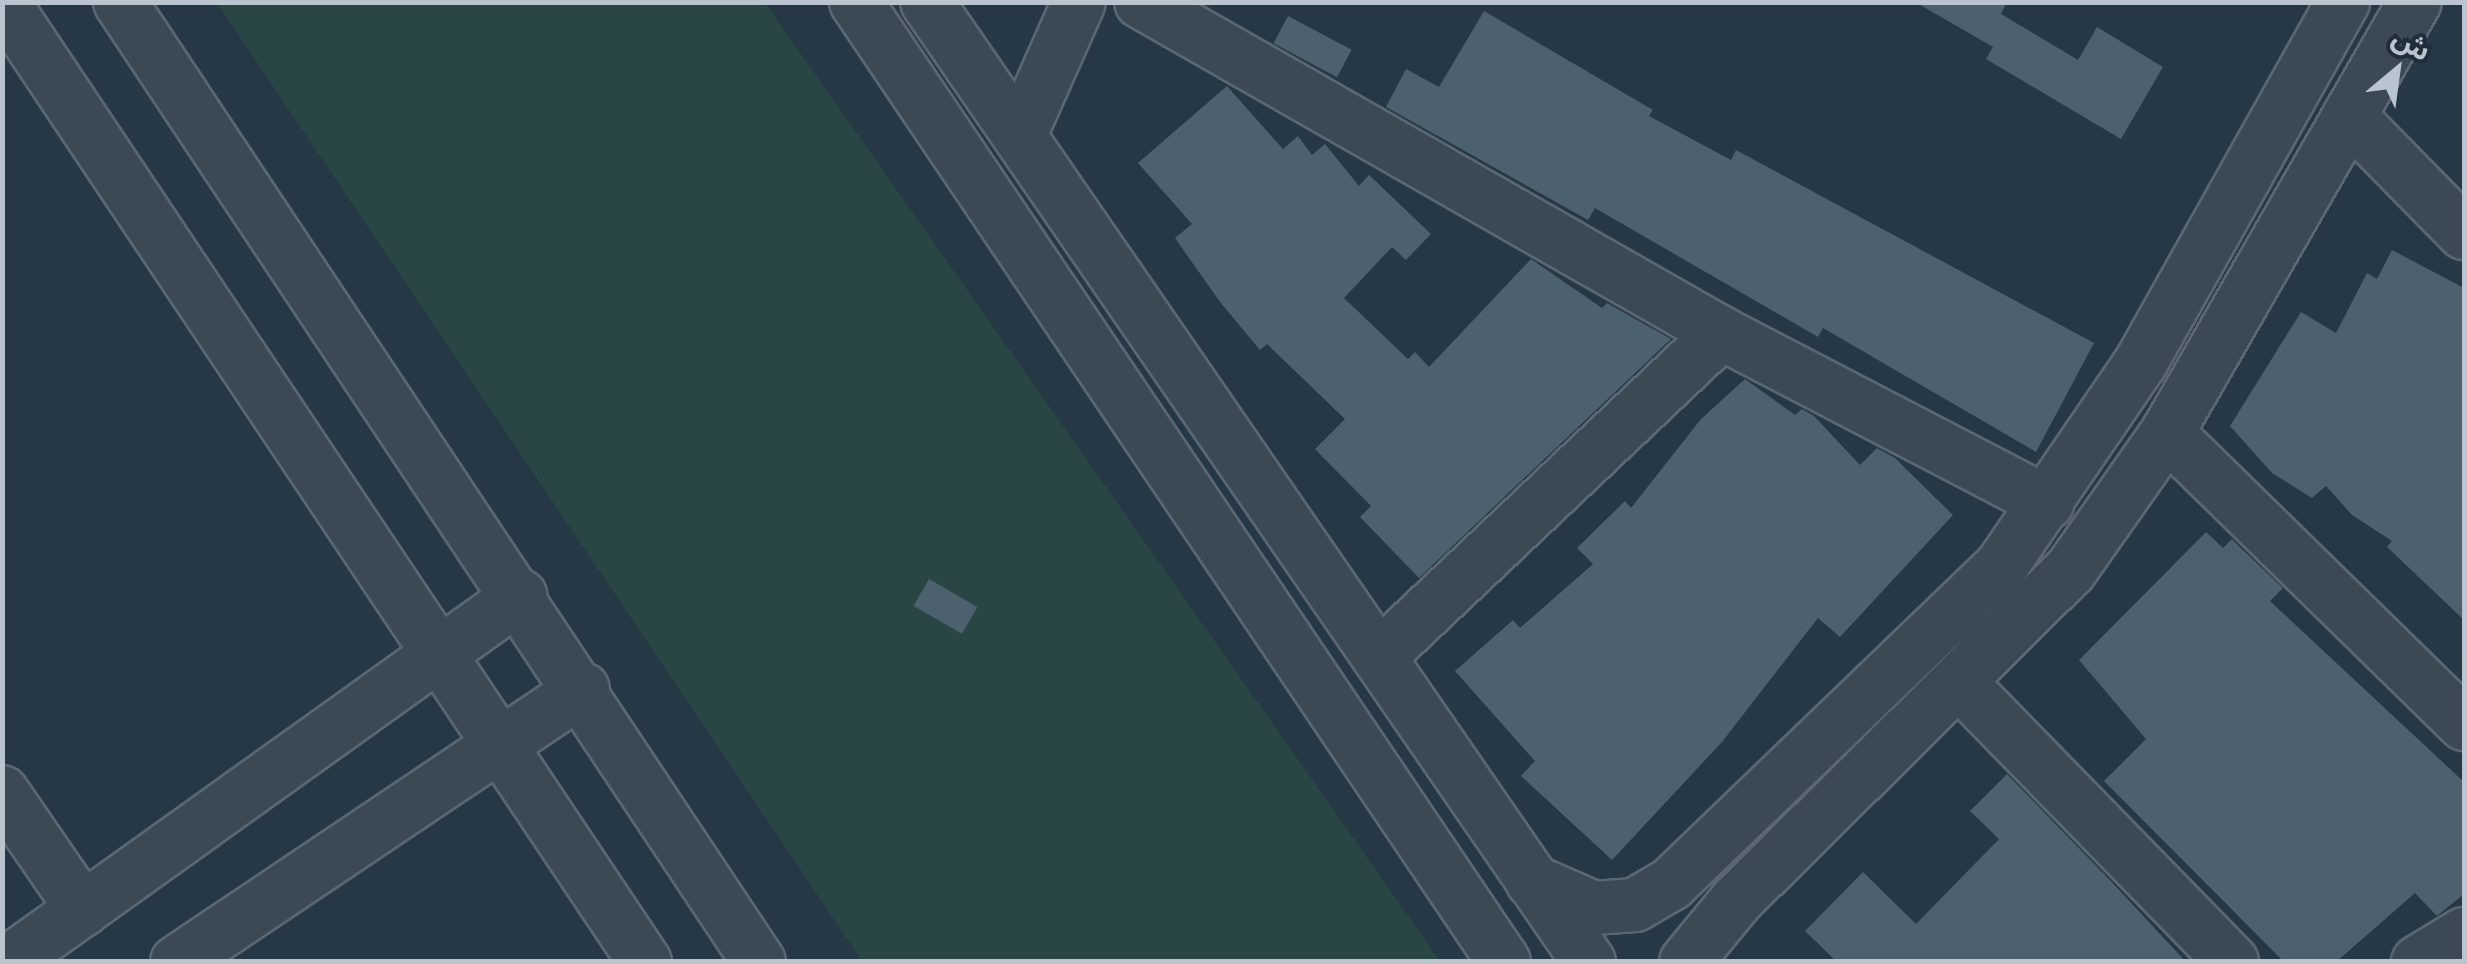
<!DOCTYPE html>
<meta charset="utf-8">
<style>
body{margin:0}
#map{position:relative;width:2467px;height:964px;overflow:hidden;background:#263845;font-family:Figtree,"Noto Sans Arabic",sans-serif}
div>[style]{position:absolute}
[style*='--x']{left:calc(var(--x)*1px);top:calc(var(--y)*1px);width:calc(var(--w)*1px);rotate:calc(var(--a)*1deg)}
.green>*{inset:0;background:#294645}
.building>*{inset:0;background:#4d606d;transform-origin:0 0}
.roads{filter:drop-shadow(2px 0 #5a6772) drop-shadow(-2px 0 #5a6772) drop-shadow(0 2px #5a6772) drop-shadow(0 -2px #5a6772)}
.minor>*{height:52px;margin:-26px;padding:0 26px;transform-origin:26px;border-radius:26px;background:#3b4954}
span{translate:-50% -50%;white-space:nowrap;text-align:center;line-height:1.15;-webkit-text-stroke:8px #1f2e3a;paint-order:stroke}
.frame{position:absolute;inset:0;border:5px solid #b9c4ce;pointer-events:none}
.north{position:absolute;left:2347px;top:20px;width:100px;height:100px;-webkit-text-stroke:8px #1f2e3a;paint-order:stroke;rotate:29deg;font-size:28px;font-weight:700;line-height:40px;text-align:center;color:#b9c4ce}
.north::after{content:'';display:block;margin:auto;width:35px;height:45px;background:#b9c4ce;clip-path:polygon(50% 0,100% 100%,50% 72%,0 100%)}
</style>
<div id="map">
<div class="green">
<div style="clip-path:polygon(217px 3px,765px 3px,1440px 961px,862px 961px)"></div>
</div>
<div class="building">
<div style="clip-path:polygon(1915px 2px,2007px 2px,2001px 14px,2078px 60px,2097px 27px,2163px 67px,2121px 139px,1986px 59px,1993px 47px)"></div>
<div style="clip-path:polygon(1484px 11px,1653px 110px,1649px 116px,1731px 160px,1736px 150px,2094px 343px,2036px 452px,1823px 328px,1818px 337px,1595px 208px,1588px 220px,1386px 107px,1406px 69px,1439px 87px)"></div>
<div style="left:1288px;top:16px;width:72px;height:31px;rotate:28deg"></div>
<div style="clip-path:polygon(1227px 86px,1283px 149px,1298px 136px,1312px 155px,1325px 144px,1359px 186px,1369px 175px,1431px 234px,1406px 260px,1392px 247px,1344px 298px,1408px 359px,1415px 352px,1429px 367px,1531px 259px,1602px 308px,1607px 303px,1671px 339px,1419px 578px,1360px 517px,1371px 506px,1315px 449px,1345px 419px,1267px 344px,1260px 350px,1220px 302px,1175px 238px,1192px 224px,1138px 163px)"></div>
<div style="clip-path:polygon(2392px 250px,2464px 288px,2464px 620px,2387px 547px,2392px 541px,2352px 515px,2326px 486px,2312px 498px,2272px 473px,2230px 426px,2301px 312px,2336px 333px,2367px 273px,2377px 279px)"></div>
<div style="clip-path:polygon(1745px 379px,1795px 415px,1802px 409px,1814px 416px,1860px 465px,1877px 448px,1895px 458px,1953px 515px,1840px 637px,1818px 618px,1722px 742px,1612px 860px,1521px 776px,1535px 761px,1455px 671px,1513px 620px,1520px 628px,1593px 564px,1577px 548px,1625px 501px,1631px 508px,1701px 419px)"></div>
<div style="clip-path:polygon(2206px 532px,2223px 548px,2232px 539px,2242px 549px,2283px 588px,2270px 601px,2464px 782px,2464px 894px,2437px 916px,2415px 893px,2336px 962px,2284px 962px,2104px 781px,2146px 739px,2079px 660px)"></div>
<div style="left:929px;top:579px;width:56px;height:31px;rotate:30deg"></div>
<div style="clip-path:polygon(2007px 774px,2108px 878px,2186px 962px,1837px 962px,1805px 931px,1863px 872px,1916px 924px,1999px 839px,1970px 811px)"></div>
</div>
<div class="roads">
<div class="minor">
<div style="--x:3;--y:2;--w:1155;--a:56.23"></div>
<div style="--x:120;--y:2;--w:1153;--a:56.35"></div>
<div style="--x:856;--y:2;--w:1158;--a:55.98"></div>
<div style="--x:927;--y:2;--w:1166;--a:55.41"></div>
<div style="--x:1141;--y:2;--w:668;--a:29.71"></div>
<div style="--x:1721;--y:333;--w:368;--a:27.5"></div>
<div style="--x:2349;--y:116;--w:164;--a:45.5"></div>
<div style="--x:1020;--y:135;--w:145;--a:-66.1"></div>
<div style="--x:2167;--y:433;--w:416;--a:44.4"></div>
<div style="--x:1382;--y:654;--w:467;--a:-43.4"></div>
<div style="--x:1961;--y:684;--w:388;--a:45.7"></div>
<div style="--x:2;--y:792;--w:143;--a:55.5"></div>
<div style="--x:1532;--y:881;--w:68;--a:23.5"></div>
<div style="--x:1594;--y:908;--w:41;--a:-4.2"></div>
<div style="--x:1635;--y:905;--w:42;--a:-30.3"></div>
<div style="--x:1671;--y:884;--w:460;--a:-43.9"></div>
<div style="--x:2002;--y:565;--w:246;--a:-55.6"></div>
<div style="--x:2141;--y:362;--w:413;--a:-60.7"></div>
<div style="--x:9;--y:962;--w:629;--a:-35.61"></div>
<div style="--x:177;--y:962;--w:489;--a:-33.9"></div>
<div style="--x:1686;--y:962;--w:80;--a:-50.6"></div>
<div style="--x:1737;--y:900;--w:468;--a:-44.7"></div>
<div style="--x:2070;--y:571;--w:169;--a:-54.9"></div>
<div style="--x:2167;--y:433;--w:497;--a:-60.1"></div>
<div style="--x:2418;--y:962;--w:54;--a:-31.3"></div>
</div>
</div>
<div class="frame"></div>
<div class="north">ش</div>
</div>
